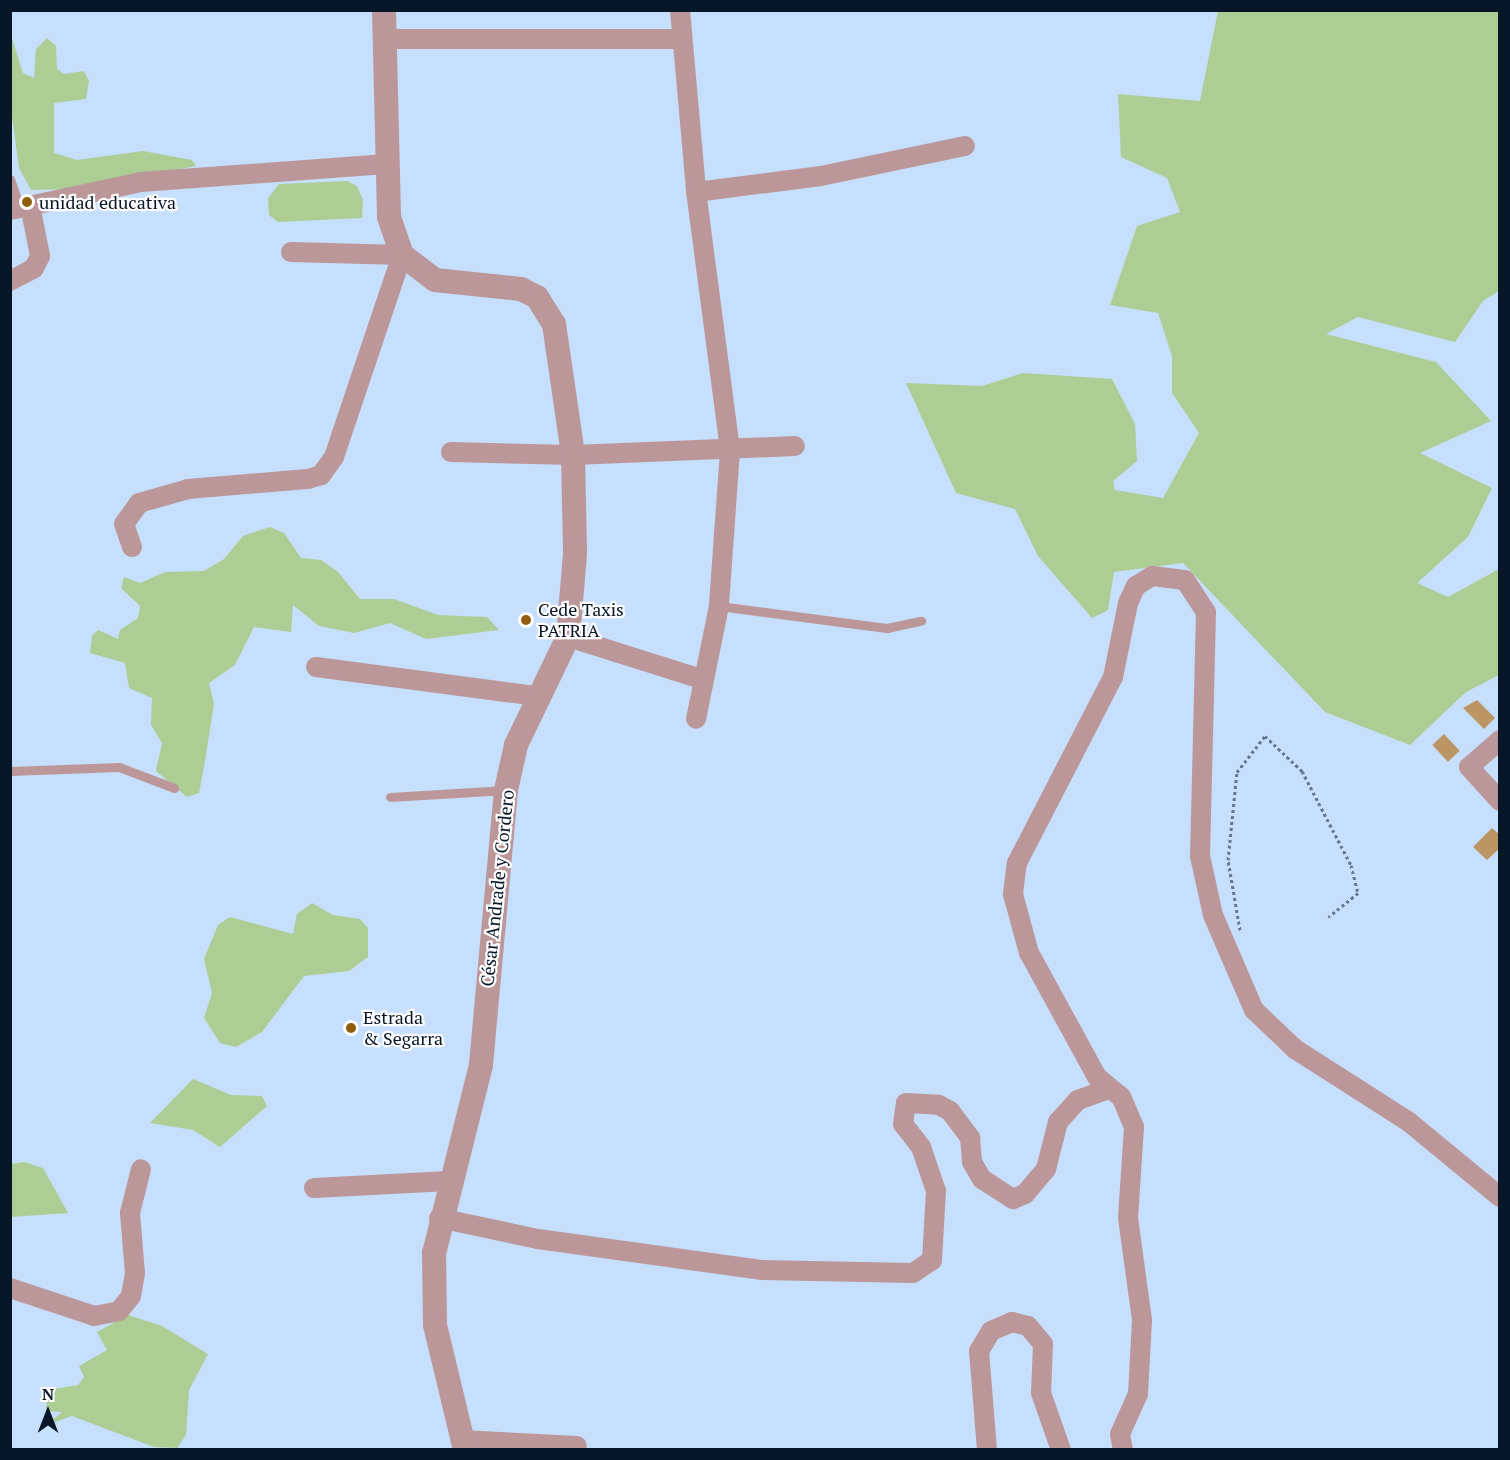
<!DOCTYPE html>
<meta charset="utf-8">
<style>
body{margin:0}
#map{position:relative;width:1510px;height:1460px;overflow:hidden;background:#c6dffc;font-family:"PT Serif",serif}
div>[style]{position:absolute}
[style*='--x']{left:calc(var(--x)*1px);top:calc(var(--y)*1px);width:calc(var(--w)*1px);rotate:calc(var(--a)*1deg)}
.green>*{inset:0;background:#accd94}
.building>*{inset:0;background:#bc9564;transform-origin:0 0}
.path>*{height:3px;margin-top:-1.5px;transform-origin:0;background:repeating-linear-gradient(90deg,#64788f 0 3px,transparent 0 6px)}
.service>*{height:9px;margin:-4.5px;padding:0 4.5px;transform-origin:4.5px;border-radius:4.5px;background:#bc979a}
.minor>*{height:20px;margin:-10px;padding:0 10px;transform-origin:10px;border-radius:10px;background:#bc979a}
.tertiary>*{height:24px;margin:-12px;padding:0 12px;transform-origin:12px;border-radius:12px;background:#bc979a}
.dots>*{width:16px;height:16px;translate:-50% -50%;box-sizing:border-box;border:3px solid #fdfdfd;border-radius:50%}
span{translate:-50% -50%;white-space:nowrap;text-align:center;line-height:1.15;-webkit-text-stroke:4.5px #fdfdfd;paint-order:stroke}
.poi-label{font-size:18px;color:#081728}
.left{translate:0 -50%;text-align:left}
.street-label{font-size:18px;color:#081728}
.frame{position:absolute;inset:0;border:12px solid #081728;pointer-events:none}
.north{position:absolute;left:18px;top:1382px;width:60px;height:60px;-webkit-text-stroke:4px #fdfdfd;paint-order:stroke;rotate:0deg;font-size:16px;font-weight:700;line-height:24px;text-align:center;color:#081728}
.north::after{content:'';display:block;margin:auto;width:21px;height:27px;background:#081728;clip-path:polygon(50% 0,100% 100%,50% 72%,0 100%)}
</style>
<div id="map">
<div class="green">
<div style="clip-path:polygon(1218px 11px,1499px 11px,1499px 291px,1483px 301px,1455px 342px,1358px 317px,1326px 334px,1436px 362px,1491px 421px,1420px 453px,1492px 488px,1468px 537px,1417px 583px,1448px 597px,1499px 569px,1499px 675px,1466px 692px,1410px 745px,1325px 712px,1183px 563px,1114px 572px,1108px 610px,1092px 618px,1038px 556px,1015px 509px,956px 493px,906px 383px,982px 386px,1023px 373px,1112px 379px,1135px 424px,1137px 461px,1113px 481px,1115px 490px,1163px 498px,1199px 433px,1172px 393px,1172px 356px,1158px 313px,1110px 305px,1137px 226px,1180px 212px,1167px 178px,1121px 157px,1118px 94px,1200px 101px)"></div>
<div style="clip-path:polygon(11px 35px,23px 73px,34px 78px,36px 49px,47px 38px,56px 46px,57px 69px,64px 74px,84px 71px,89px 81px,86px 99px,54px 103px,54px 153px,77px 160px,143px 151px,192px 160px,196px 166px,80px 189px,31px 190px,19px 168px,11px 109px)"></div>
<div style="clip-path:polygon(347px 181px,357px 186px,363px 200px,362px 218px,278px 222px,269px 215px,268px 198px,279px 184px)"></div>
<div style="clip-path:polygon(270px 527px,284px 533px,301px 558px,321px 560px,338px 572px,360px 599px,394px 599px,438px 615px,487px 617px,499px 630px,426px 639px,390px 623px,354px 633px,319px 626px,293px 605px,291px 632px,254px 627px,235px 665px,209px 683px,214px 704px,204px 767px,199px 793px,187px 797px,156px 771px,162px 743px,151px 725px,152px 698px,129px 688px,125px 663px,90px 653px,92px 636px,98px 630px,118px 639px,120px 630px,138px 618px,140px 606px,121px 588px,124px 577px,140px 583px,165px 572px,204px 571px,224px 559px,243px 536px)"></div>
<div style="clip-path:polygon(312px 903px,333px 915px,360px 919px,368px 928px,368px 957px,349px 971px,304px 976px,262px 1032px,236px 1047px,220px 1043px,204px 1018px,212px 993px,204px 959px,218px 925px,230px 917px,293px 934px,297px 914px)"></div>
<div style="clip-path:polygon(193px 1079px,231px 1095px,262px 1096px,267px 1106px,220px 1147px,193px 1130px,150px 1123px)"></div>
<div style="clip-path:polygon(24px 1162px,43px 1168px,68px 1213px,11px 1217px,11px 1164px)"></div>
<div style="clip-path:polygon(128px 1315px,162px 1326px,208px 1354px,189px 1390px,186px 1435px,177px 1448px,154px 1447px,72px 1416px,47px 1425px,62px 1412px,46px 1411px,48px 1390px,78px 1385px,84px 1377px,79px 1366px,107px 1350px,97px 1332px)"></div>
</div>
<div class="building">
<div style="clip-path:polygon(1477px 700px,1495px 718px,1484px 729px,1463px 708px)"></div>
<div style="left:1444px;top:734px;width:23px;height:16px;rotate:47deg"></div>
<div style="clip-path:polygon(1492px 828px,1500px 835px,1500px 848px,1487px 860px,1473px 847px)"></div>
</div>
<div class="path">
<div style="--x:1240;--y:930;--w:71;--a:-99.7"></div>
<div style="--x:1228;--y:860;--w:88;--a:-84.2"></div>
<div style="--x:1237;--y:772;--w:46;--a:-52.1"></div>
<div style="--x:1265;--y:736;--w:51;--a:43.4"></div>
<div style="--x:1302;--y:771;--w:106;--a:62.5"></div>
<div style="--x:1351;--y:865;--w:29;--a:76"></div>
<div style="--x:1358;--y:893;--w:38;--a:141"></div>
</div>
<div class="service">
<div style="--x:10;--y:179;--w:31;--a:71"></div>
<div style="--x:719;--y:606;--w:169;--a:7.5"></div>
<div style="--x:887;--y:628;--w:35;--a:-12"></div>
<div style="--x:10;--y:771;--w:109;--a:-2.1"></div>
<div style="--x:119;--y:767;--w:59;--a:20.9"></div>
<div style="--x:390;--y:797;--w:116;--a:-3.5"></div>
</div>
<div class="minor">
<div style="--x:680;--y:10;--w:182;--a:84.9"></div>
<div style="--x:696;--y:191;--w:262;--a:82.5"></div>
<div style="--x:730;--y:451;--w:155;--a:94.1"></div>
<div style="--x:719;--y:606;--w:115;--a:101.5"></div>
<div style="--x:384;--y:39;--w:298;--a:0"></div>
<div style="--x:696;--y:192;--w:126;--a:-7.3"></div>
<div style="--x:821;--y:176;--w:147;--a:-11.8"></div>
<div style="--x:10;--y:210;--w:134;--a:-12.1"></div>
<div style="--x:141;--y:182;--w:246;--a:-4.2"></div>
<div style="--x:10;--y:281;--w:27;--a:-28"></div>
<div style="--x:34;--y:268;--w:13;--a:-63"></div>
<div style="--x:40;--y:256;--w:52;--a:-101.1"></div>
<div style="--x:451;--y:452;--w:122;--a:1.4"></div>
<div style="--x:573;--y:455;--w:222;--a:-2.3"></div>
<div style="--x:132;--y:547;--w:24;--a:-109"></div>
<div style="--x:124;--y:524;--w:26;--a:-54"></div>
<div style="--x:139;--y:503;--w:51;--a:-15.9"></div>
<div style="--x:188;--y:489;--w:120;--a:-4.8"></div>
<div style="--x:308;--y:479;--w:14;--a:-17"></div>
<div style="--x:321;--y:475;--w:22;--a:-54"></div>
<div style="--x:334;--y:457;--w:213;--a:-71.4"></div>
<div style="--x:402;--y:255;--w:111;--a:-178.5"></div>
<div style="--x:568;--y:637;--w:139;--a:17.5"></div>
<div style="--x:316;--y:667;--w:223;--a:7.5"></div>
<div style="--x:1500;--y:740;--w:41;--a:138.9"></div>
<div style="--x:1469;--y:767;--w:46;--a:47.6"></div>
<div style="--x:314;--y:1188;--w:135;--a:-3"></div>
<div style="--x:439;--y:1218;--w:101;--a:12"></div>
<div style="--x:538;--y:1239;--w:225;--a:7.9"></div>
<div style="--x:761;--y:1270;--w:152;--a:1.1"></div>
<div style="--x:913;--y:1273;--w:23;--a:-34"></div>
<div style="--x:932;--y:1260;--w:69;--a:-86.7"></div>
<div style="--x:936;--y:1191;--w:46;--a:-108.8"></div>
<div style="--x:921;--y:1147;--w:29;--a:-128"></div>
<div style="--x:903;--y:1124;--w:21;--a:-82"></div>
<div style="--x:906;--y:1103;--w:33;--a:3"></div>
<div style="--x:939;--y:1105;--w:13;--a:29"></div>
<div style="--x:950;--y:1111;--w:34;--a:53"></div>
<div style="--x:970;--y:1138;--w:24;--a:85"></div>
<div style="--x:972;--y:1162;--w:20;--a:60"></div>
<div style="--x:982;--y:1179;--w:37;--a:33"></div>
<div style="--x:1013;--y:1199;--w:13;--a:-23"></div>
<div style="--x:1025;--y:1194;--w:33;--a:-50"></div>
<div style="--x:1046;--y:1169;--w:49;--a:-75.7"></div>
<div style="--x:1058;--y:1122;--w:30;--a:-48"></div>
<div style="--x:1078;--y:1100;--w:30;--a:-20"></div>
<div style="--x:10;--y:1288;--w:89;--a:18.4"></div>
<div style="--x:94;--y:1316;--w:25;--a:-11"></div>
<div style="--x:119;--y:1311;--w:19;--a:-51"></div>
<div style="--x:131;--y:1296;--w:23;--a:-80"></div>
<div style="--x:135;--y:1273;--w:60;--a:-94.8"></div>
<div style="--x:130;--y:1213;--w:45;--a:-76"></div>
<div style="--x:462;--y:1440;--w:115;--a:3"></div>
<div style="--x:987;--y:1450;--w:99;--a:-94.6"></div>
<div style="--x:979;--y:1351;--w:23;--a:-59"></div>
<div style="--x:991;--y:1331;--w:23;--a:-23"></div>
<div style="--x:1012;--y:1322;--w:16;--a:14"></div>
<div style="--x:1028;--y:1326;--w:23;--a:50"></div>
<div style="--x:1043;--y:1344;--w:49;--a:92.3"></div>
<div style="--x:1041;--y:1393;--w:60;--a:70.7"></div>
<div style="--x:1123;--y:1450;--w:16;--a:-101"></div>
<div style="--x:1120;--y:1434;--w:44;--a:-65.8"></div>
<div style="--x:1138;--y:1394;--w:74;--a:-86.9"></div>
<div style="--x:1142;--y:1320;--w:103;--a:-97.8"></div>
<div style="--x:1128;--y:1218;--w:91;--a:-86.2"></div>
<div style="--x:1134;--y:1127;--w:33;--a:-113"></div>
<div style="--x:1121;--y:1097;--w:31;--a:-140"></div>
<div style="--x:1097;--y:1077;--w:141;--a:-118.7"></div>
<div style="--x:1029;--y:953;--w:61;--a:-105.2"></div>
<div style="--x:1013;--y:894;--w:31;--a:-83"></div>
<div style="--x:1017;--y:863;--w:209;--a:-62.7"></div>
<div style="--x:1113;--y:677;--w:76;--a:-78.5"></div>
<div style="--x:1128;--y:603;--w:19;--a:-65"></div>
<div style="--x:1136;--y:586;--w:19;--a:-32"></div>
<div style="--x:1152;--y:576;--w:33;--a:7"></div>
<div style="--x:1185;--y:580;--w:38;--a:57"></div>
<div style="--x:1206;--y:612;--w:244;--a:91.4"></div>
<div style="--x:1200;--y:856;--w:60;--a:77.6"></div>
<div style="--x:1213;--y:915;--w:103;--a:66.7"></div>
<div style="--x:1254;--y:1010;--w:57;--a:43.6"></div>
<div style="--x:1295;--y:1049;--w:135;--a:32.6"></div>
<div style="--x:1409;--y:1122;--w:118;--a:39.5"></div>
</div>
<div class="tertiary">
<div style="--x:384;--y:10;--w:207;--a:88.6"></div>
<div style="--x:389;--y:217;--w:40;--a:71.1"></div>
<div style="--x:402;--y:255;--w:41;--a:37.1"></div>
<div style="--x:435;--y:280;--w:86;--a:6"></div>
<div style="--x:521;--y:289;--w:18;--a:27"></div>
<div style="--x:537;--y:297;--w:32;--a:58"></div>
<div style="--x:554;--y:324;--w:132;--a:81.7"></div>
<div style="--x:573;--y:455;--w:99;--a:88.8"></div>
<div style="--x:575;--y:554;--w:83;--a:94.8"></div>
<div style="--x:568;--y:637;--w:120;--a:115.7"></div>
<div style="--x:516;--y:745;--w:46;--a:102.5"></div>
<div style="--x:506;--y:790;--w:276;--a:95.2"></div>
<div style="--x:481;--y:1065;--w:194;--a:104"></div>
<div style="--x:434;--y:1253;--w:72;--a:89.2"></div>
<div style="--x:435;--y:1325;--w:129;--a:76.5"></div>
</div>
<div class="dots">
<div style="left:27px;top:202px;background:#905e0c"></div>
<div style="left:526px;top:620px;background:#905e0c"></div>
<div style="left:351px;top:1028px;background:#905e0c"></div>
</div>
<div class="poi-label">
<span class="left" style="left:39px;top:202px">unidad educativa</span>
<span class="left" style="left:538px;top:620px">Cede Taxis<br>PATRIA</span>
<span class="left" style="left:363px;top:1028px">Estrada<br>&amp; Segarra</span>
</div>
<div class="street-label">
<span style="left:497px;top:888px;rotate:-84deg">César Andrade y Cordero</span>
</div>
<div class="frame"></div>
<div class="north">N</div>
</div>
